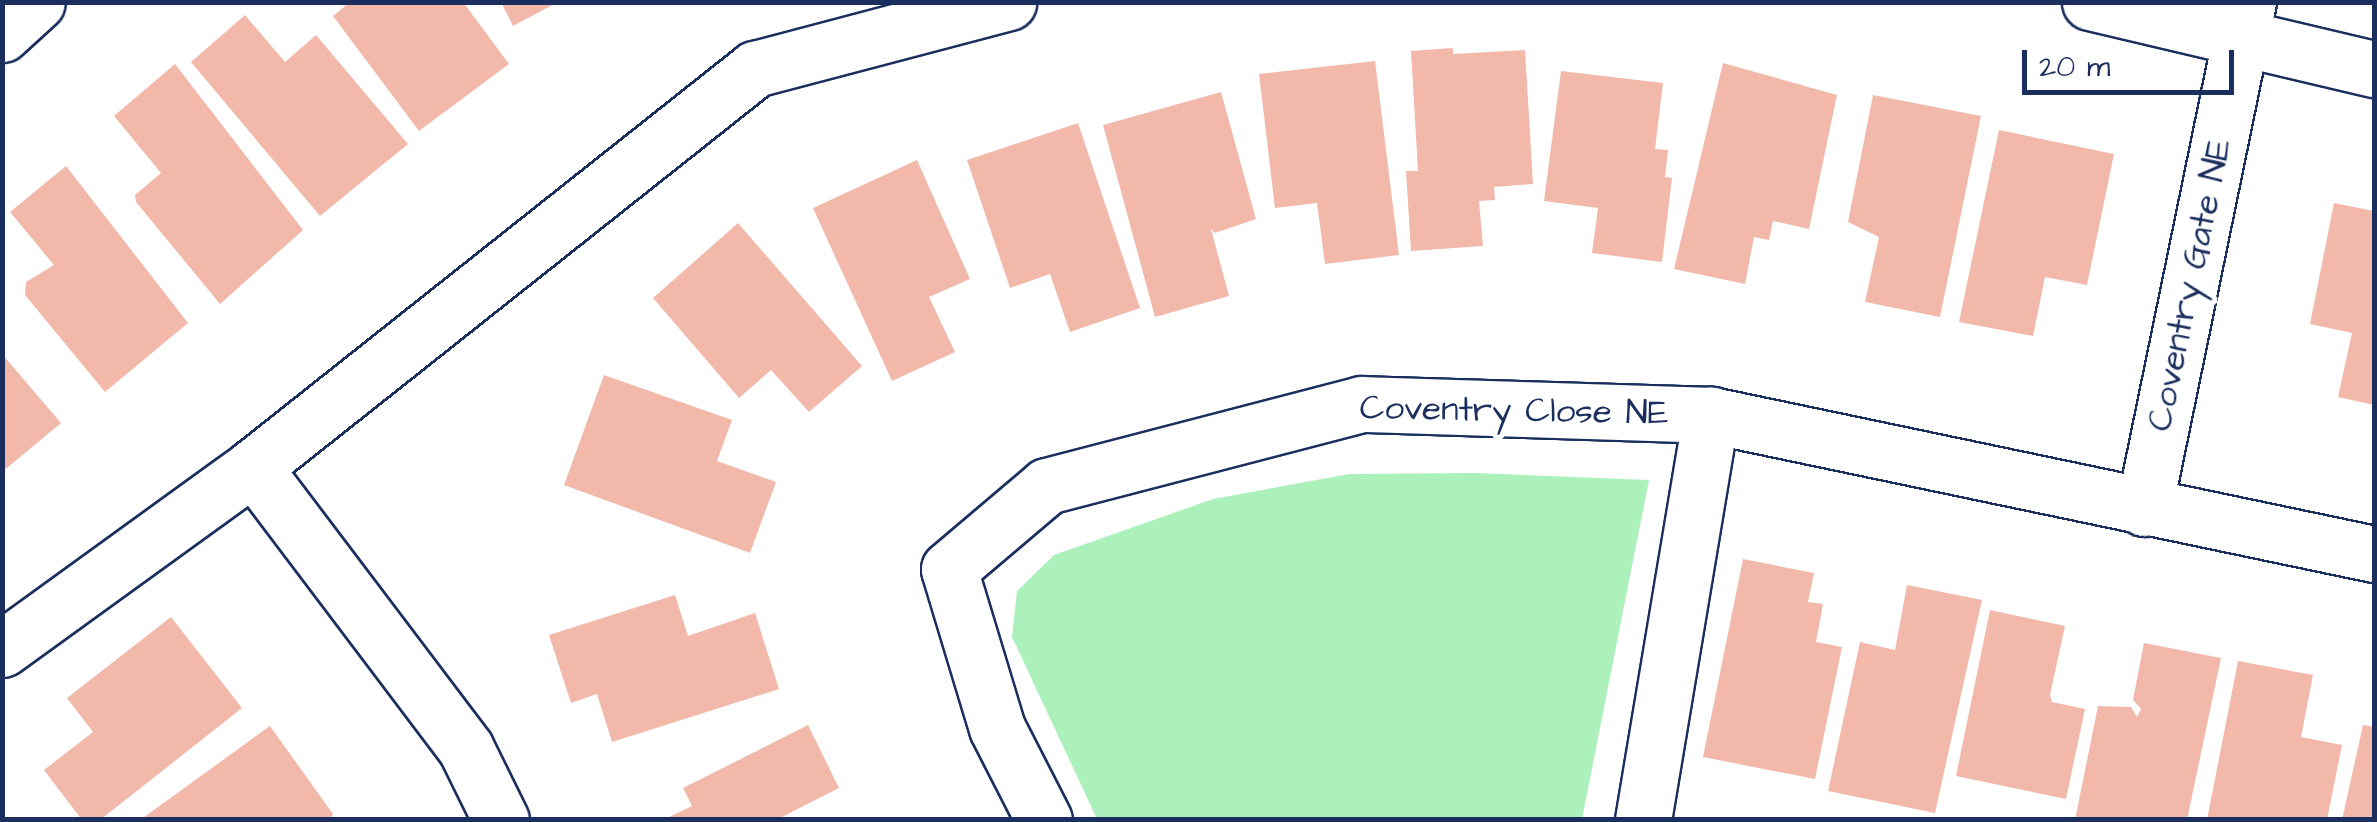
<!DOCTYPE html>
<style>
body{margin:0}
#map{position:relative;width:2377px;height:822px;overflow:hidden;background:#fff;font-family:"Architects Daughter",sans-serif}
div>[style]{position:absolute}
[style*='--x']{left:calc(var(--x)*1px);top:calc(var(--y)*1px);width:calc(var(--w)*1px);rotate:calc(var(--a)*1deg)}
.green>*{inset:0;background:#acf1bc}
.building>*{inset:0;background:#f2b9aa}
.roads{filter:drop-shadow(2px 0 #1b2f5e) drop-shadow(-2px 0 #1b2f5e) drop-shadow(0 2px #1b2f5e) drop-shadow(0 -2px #1b2f5e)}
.minor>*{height:55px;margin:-27.5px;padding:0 27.5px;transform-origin:27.5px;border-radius:27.5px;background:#fff}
span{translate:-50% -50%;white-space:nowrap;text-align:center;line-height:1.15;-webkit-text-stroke:10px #fff;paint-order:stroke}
.street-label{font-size:35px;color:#1b2f5e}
.frame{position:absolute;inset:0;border:5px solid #1b2f5e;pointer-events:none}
.scale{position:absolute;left:2022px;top:50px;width:212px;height:45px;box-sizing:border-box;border:5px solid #1b2f5e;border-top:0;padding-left:12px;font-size:30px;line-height:35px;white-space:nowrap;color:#1b2f5e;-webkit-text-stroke:8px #fff;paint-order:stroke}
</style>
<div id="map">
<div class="green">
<div style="clip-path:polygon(1476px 473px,1649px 480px,1582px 819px,1097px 819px,1012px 637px,1017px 591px,1054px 555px,1213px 499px,1349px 474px)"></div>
</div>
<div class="building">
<div style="clip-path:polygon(350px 2px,463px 2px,509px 64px,419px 131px,333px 16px)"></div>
<div style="clip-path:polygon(501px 2px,558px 2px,513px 26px)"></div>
<div style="clip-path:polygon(245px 15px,285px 62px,316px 35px,408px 144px,320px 216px,191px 62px)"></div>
<div style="clip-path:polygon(1453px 48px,1453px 54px,1525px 50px,1533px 184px,1494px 187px,1495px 200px,1479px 201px,1483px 246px,1411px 251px,1406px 171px,1418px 171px,1411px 51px)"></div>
<div style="clip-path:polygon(1375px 61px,1399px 255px,1325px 264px,1317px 203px,1275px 208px,1259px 74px)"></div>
<div style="clip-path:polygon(1723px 63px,1837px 95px,1809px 229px,1773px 221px,1769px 240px,1754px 237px,1745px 284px,1674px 269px)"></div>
<div style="clip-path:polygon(175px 64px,303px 230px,220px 304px,136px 202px,135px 195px,161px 173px,114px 116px)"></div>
<div style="clip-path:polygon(1561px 71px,1663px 83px,1655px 149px,1668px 150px,1665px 177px,1672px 178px,1662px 262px,1592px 253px,1598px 208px,1544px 201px)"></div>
<div style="clip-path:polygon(1221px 92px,1256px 219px,1215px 233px,1211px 229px,1229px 296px,1155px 317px,1103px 125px)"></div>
<div style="clip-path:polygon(1873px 95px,1981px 116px,1940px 317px,1865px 302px,1879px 237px,1848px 222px)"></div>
<div style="clip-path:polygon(1078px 123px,1140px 308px,1070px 332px,1050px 274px,1010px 288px,967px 160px)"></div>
<div style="clip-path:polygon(1999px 130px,2114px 154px,2087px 285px,2045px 277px,2033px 336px,1959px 322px)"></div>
<div style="clip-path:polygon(917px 160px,970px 279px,929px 297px,955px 352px,892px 381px,813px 208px)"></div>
<div style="clip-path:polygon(66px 166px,188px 323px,105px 392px,25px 295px,26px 282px,54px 265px,10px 212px)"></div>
<div style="clip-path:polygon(2334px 203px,2374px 211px,2374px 405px,2338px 397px,2352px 333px,2310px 324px)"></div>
<div style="clip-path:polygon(738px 223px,862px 366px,809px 412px,771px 370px,739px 398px,653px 298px)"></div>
<div style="clip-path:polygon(2px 354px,61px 423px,2px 472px)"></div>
<div style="clip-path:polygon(604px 375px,732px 420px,717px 461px,776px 482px,750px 553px,564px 485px)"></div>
<div style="clip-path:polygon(1743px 559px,1814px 573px,1808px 602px,1823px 604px,1816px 642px,1842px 647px,1815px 779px,1703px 757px)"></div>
<div style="clip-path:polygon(1907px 585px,1982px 600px,1935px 813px,1828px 791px,1860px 642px,1895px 650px)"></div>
<div style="clip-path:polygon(675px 595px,688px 636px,755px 613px,779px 689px,612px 742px,597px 694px,571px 703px,549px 635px)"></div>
<div style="clip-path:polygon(1990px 610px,2065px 626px,2050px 695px,2052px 702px,2085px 709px,2066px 799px,1956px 776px)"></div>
<div style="clip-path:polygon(171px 617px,242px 708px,100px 820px,82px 820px,44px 770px,93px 732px,67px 698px)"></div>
<div style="clip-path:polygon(2144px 643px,2221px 658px,2187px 820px,2075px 820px,2098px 706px,2131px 707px,2137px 717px,2141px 709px,2133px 700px)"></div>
<div style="clip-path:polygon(2238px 661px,2313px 675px,2301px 737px,2342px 745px,2327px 820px,2207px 820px)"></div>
<div style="clip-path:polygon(808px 725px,839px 788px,776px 820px,663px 820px,692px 806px,683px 788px)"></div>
<div style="clip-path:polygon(2363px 725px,2374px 727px,2374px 820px,2342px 820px)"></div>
<div style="clip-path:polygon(270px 726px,333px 814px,330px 820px,140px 820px)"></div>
</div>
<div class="roads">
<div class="minor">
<div style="--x:2090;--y:2;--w:292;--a:13.3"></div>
<div style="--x:2;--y:34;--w:47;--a:-42.4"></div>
<div style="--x:253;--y:467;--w:353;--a:52.9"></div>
<div style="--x:466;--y:749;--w:79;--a:63.8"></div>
<div style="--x:2144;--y:508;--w:517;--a:-78.39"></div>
<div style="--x:2;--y:649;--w:310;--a:-35.9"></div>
<div style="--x:253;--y:467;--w:641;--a:-38.41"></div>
<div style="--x:755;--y:69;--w:262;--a:-14.8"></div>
<div style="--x:1044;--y:820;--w:103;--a:-117.1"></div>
<div style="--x:997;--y:728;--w:166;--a:-106.8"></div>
<div style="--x:949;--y:569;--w:128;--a:-40.3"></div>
<div style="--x:1047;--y:486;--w:325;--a:-14.6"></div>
<div style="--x:1362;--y:404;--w:349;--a:1.8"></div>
<div style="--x:1711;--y:415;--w:677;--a:11.84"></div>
<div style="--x:1643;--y:820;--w:411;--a:-80.5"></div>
</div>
</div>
<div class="street-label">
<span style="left:2190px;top:285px;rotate:-78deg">Coventry Gate NE</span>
<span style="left:1514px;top:411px;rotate:1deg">Coventry Close NE</span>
</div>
<div class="frame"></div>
<div class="scale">20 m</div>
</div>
